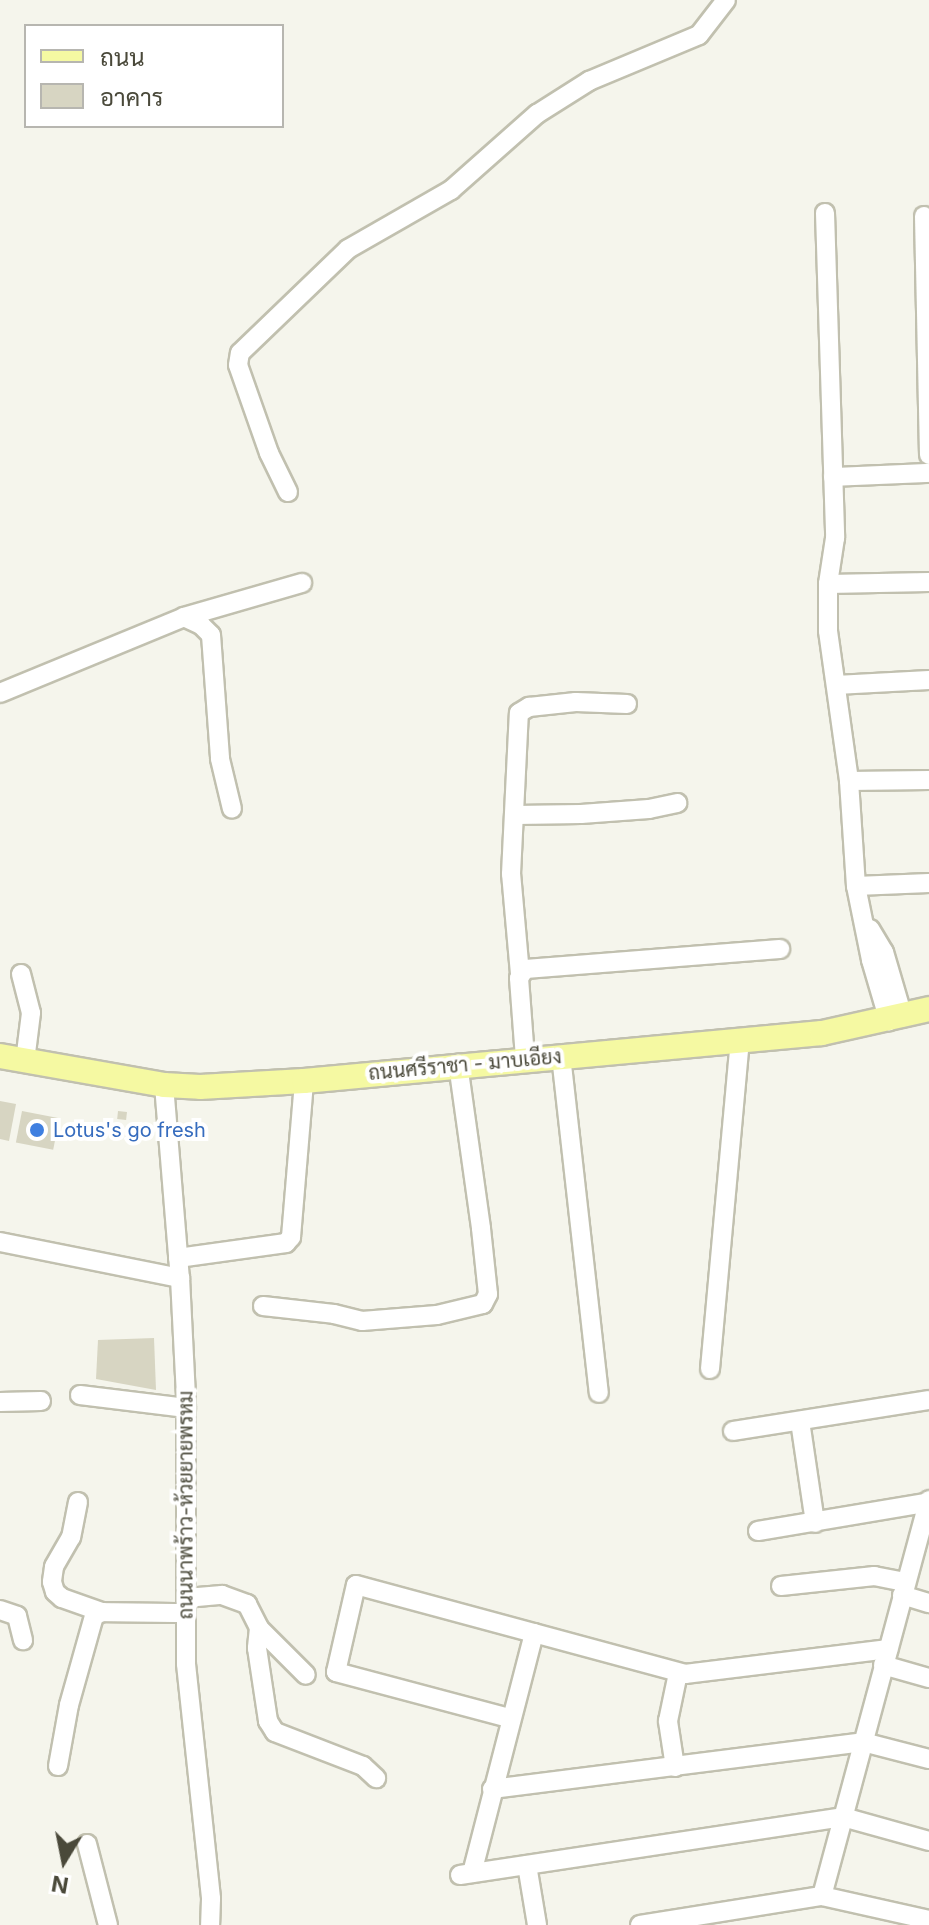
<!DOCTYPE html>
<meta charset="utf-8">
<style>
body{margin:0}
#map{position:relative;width:929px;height:1925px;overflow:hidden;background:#f5f5ec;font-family:Inter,Sarabun,sans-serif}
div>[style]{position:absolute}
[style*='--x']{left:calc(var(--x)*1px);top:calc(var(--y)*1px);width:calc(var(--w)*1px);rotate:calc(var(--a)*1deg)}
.building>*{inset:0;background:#d7d5c2;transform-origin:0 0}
.roads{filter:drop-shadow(2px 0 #c1c0af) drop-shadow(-2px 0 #c1c0af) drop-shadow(0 2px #c1c0af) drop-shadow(0 -2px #c1c0af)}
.minor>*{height:18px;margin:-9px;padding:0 9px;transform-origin:9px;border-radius:9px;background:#fff}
.major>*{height:24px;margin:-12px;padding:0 12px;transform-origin:12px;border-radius:12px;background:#f5f9a2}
.dots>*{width:22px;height:22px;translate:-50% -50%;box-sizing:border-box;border:4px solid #fff;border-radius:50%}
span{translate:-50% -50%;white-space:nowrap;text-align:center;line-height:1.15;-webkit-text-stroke:8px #fff;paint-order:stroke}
.street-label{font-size:20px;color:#4a493a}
.shop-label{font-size:20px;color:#366cbe}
.left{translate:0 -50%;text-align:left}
.legend{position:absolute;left:24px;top:24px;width:260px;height:104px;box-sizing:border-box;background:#fff;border:2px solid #b7b6b0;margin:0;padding:10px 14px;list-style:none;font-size:24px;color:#4a493a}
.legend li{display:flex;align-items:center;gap:16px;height:40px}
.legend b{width:40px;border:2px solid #b7b6b0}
.north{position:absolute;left:24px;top:1821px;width:80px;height:80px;-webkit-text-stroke:6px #fff;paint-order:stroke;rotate:190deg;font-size:22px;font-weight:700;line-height:32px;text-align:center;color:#4a493a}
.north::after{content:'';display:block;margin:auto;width:28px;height:36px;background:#4a493a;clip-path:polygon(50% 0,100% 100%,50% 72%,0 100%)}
</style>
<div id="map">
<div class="building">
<div style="clip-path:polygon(0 1101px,16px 1104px,9px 1141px,0 1139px)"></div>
<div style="left:22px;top:1111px;width:38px;height:32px;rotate:11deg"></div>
<div style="left:118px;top:1111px;width:9px;height:8px;rotate:6deg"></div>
<div style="clip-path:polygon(154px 1338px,156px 1390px,96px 1379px,98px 1340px)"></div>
</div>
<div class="roads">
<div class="minor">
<div style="--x:825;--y:213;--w:325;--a:88.2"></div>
<div style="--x:835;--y:538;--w:47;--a:98.7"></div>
<div style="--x:828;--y:584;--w:47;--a:90"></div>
<div style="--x:828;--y:631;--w:151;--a:82"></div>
<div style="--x:849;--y:781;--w:105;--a:86.2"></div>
<div style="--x:856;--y:886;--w:76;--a:78.5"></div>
<div style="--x:871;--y:960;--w:64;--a:73.6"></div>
<div style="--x:924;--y:216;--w:239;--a:88.8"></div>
<div style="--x:833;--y:477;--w:96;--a:-2.4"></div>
<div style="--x:288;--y:492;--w:43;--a:-116"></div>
<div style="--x:269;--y:453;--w:93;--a:-109.4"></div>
<div style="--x:238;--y:365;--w:12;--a:-81"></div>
<div style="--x:240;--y:353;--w:150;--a:-43.9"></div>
<div style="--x:348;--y:249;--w:119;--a:-29.8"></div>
<div style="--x:451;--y:190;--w:115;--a:-41.5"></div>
<div style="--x:537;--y:114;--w:62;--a:-32.4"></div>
<div style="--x:589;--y:81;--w:119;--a:-22.7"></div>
<div style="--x:699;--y:35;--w:44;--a:-52.4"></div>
<div style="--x:828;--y:584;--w:101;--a:-1.1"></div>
<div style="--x:184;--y:617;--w:19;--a:25"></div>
<div style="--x:201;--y:625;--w:14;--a:45"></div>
<div style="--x:211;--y:635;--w:124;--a:85.8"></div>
<div style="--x:220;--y:759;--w:51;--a:76.5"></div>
<div style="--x:836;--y:685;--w:93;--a:-3.1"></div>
<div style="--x:0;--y:693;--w:199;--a:-22.4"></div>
<div style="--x:184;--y:617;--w:123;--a:-16.1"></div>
<div style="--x:849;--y:781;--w:80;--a:-0.7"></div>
<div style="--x:516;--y:815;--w:65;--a:-0.9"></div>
<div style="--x:581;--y:814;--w:68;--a:-4.2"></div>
<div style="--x:649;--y:809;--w:29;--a:-12"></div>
<div style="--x:856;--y:886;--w:73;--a:-2.4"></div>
<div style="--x:870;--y:929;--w:27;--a:59"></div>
<div style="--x:884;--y:952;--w:68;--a:73.7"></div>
<div style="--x:21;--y:974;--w:40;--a:75.6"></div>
<div style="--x:31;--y:1013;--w:48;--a:97.1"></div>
<div style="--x:520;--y:974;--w:100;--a:-95.1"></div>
<div style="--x:511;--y:874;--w:161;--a:-87.2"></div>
<div style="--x:519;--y:713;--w:12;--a:-31"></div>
<div style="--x:529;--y:707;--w:47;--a:-6.1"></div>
<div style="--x:576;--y:702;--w:51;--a:2.2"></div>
<div style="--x:561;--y:1056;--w:339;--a:83.6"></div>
<div style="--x:525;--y:1058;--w:80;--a:-94.3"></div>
<div style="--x:519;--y:978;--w:11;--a:-56"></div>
<div style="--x:525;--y:969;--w:256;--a:-4.5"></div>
<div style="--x:164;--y:1085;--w:194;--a:85.3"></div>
<div style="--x:180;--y:1278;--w:117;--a:87.1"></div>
<div style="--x:186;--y:1395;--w:269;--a:90"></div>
<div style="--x:186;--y:1664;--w:236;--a:83.9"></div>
<div style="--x:211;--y:1899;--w:26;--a:92"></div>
<div style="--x:0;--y:1242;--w:184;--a:11.3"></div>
<div style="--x:178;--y:1258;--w:109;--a:-7.9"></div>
<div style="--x:286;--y:1243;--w:8;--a:-50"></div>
<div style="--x:291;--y:1237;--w:157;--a:-85.2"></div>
<div style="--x:263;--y:1306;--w:71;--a:6.4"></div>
<div style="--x:334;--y:1314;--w:29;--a:14"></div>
<div style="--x:362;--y:1321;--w:75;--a:-4.6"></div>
<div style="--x:437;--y:1315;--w:47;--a:-13.4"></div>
<div style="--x:483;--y:1304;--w:11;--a:-63"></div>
<div style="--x:488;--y:1294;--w:66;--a:-96.1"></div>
<div style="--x:481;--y:1228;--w:166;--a:-98"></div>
<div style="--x:710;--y:1369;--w:330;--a:-84.8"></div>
<div style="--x:80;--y:1395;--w:107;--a:7"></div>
<div style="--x:0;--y:1402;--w:41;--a:-1.4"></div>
<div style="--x:800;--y:1421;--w:103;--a:81.6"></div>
<div style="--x:733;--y:1431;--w:198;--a:-9"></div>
<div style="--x:78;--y:1502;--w:36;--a:101"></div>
<div style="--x:71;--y:1537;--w:34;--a:120"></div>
<div style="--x:54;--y:1567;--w:15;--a:98"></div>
<div style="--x:52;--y:1582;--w:10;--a:73"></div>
<div style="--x:55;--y:1592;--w:9;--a:41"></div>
<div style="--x:62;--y:1598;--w:42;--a:19.3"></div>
<div style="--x:758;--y:1531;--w:170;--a:-9.5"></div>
<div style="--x:781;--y:1586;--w:94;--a:-6.1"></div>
<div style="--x:874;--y:1576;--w:32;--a:11"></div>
<div style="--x:902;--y:1595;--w:28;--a:17"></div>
<div style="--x:186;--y:1598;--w:36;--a:-5"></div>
<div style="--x:222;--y:1595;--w:27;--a:20"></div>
<div style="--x:247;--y:1604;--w:27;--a:63"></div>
<div style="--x:259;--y:1628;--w:66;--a:45"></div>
<div style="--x:0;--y:1610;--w:18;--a:19"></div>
<div style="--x:17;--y:1616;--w:25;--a:76"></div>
<div style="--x:259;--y:1628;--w:20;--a:96"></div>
<div style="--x:257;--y:1648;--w:74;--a:81.4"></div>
<div style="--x:268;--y:1721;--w:13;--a:58"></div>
<div style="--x:275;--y:1732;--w:94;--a:21.1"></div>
<div style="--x:363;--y:1766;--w:18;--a:43"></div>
<div style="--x:883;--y:1665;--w:48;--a:15.8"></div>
<div style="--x:509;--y:1718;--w:179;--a:-165.1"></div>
<div style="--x:336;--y:1672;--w:89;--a:-77.1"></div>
<div style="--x:356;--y:1585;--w:341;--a:15.1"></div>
<div style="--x:685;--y:1674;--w:205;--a:-7"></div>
<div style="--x:58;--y:1766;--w:62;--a:-79.8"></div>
<div style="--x:69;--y:1705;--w:92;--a:-74.3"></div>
<div style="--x:94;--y:1616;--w:9;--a:-27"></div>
<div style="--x:102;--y:1612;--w:84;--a:0.7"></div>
<div style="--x:675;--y:1767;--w:47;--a:-98.7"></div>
<div style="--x:668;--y:1721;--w:49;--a:-78.2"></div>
<div style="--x:492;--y:1789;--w:374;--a:-7.2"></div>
<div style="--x:863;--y:1742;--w:68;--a:14.4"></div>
<div style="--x:87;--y:1844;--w:84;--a:75.5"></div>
<div style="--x:527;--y:1865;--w:61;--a:80.5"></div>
<div style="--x:472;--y:1873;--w:248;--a:-75.5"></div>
<div style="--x:460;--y:1875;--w:387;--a:-8.6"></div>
<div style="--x:843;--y:1817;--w:89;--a:15.6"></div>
<div style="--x:822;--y:1896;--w:410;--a:-74.9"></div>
<div style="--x:640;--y:1925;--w:184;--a:-9.1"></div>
<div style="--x:822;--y:1896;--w:110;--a:12.6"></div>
</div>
<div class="major">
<div style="--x:0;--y:1056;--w:167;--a:10"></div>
<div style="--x:164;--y:1085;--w:36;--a:3"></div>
<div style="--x:200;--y:1087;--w:104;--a:-3.3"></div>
<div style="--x:304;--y:1081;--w:520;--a:-5.29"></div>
<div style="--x:822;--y:1033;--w:110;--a:-12.6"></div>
</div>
</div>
<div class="dots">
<div style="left:37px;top:1130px;background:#3f7fe0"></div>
</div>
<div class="street-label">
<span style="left:465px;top:1065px;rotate:-5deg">ถนนศรีราชา - มาบเอียง</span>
<span style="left:186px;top:1505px;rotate:-90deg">ถนนนาพร้าว-ห้วยยายพรหม</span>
</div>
<div class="shop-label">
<span class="left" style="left:53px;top:1130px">Lotus's go fresh</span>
</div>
<ul class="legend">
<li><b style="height:10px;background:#f5f9a2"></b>ถนน</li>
<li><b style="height:22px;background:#d7d5c2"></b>อาคาร</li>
</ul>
<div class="north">N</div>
</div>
